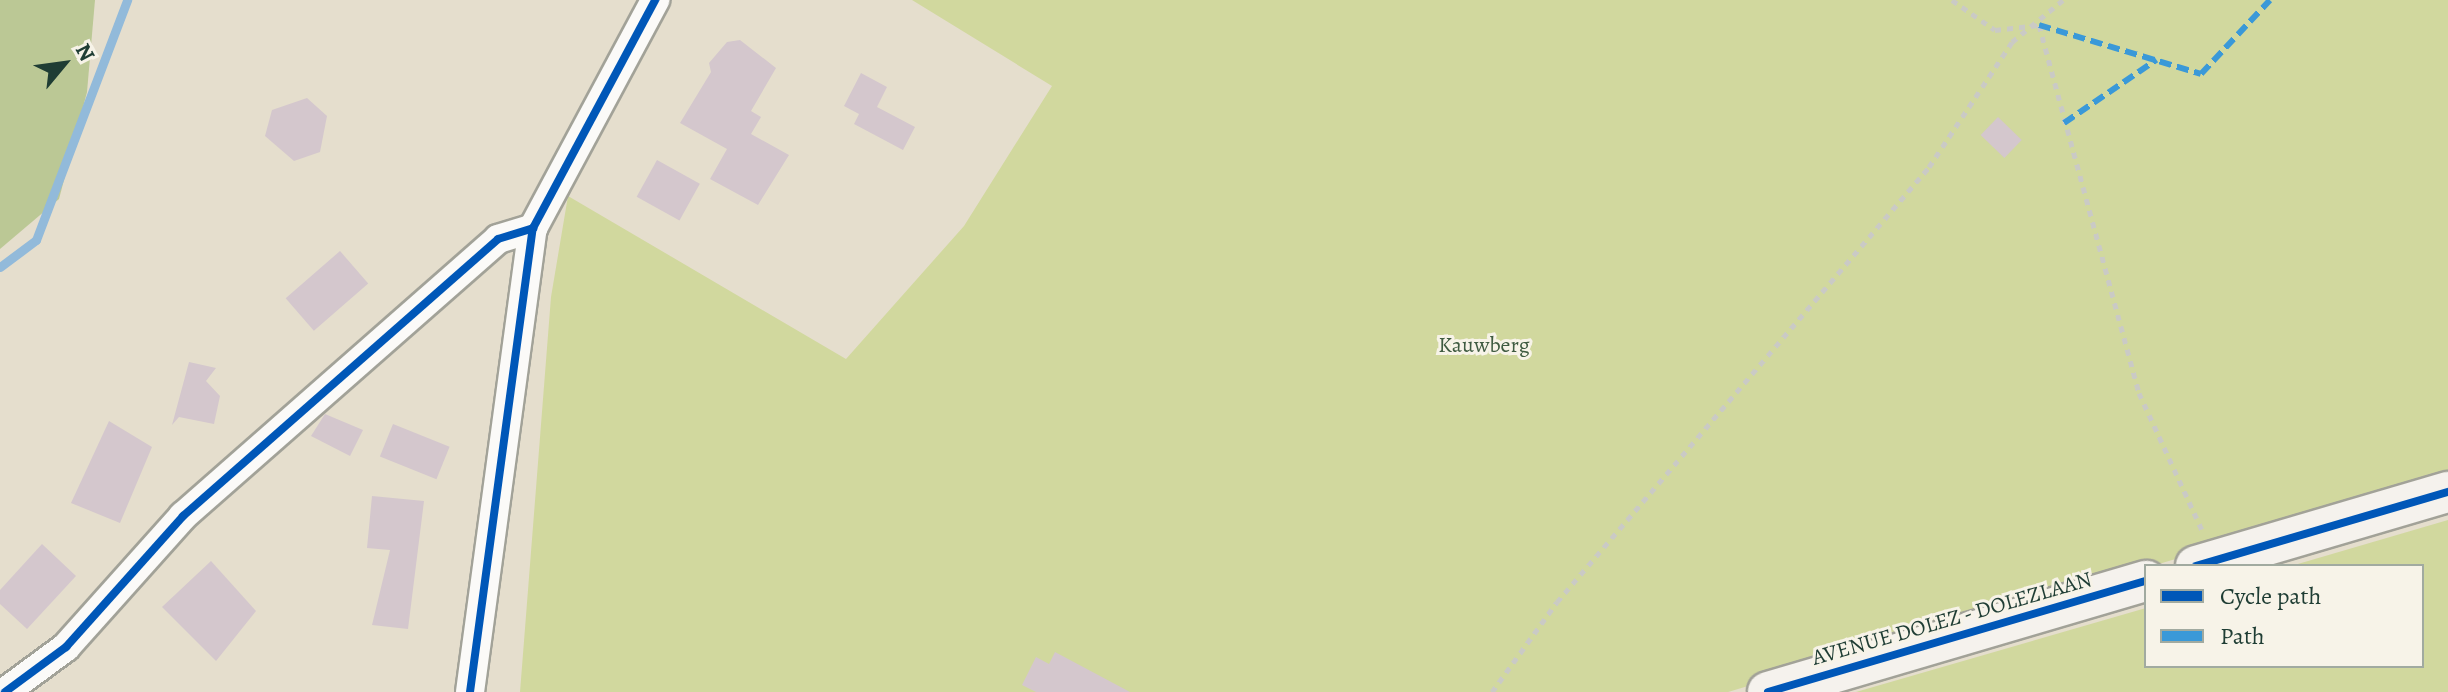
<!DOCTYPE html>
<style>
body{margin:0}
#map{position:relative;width:2448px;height:692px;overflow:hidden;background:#e5decd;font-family:Alegreya,serif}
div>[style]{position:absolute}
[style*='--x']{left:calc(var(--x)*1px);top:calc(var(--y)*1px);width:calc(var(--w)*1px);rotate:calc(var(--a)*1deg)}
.green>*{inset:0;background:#d1d89e}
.forest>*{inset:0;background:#bbc895}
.stream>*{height:9px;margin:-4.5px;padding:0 4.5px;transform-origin:4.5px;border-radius:4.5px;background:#92bada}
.building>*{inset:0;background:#d4c7cd;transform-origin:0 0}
.path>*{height:5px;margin-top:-2.5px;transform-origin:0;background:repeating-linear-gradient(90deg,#cacac5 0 6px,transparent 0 12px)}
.roads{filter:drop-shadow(2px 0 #a2a298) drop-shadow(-2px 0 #a2a298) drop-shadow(0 2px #a2a298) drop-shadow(0 -2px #a2a298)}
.street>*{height:28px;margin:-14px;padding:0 14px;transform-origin:14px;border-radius:14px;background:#fbfaf8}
.secondary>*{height:40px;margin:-20px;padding:0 20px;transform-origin:20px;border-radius:20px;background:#f5f2ed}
.quiet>*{height:6px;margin-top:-3px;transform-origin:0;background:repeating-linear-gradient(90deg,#3a99d8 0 12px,transparent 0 18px)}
.cycleway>*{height:8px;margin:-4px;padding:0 4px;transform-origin:4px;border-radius:4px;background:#0057b8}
span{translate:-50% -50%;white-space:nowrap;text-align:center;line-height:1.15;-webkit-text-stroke:6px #f7f3e8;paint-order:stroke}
.park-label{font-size:22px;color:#3f5b41}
.street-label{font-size:22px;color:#1f3d34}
.legend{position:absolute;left:2144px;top:564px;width:280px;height:104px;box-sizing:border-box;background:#f7f3e8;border:2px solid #a1aaa0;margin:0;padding:10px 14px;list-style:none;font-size:24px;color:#1f3d34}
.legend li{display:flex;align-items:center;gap:16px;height:40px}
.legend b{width:40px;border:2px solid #a1aaa0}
.north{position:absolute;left:24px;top:24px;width:80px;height:80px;-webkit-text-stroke:6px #f7f3e8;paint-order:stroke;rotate:61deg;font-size:22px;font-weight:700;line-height:32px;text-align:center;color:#1f3d34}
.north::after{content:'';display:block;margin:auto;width:28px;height:36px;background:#1f3d34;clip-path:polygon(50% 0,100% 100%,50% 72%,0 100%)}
</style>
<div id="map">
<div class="green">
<div style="clip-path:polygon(912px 0,2448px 0,2448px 478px,1728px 692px,520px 692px,551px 297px,568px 196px,846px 359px,964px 226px,1052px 86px)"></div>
<div style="clip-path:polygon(2448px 520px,2448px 692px,1856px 692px,2146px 608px,2146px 666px,2422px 666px,2422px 566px,2291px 566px)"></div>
</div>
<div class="forest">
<div style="clip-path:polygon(0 0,95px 0,87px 92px,59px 199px,0 249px)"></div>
</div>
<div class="stream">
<div style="--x:0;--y:267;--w:45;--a:-36.9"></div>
<div style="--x:36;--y:240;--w:257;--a:-69.2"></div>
</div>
<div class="building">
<div style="clip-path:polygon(740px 40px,776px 68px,751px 111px,761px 117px,751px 134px,789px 155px,758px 205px,710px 179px,727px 149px,680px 123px,711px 72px,709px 63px,727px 42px)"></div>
<div style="clip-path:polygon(861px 73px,887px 87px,877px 107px,915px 127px,903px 150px,854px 124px,859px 114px,844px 106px)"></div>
<div style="clip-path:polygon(307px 98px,327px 116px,320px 152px,294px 161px,265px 136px,272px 110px)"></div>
<div style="left:1998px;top:117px;width:33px;height:25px;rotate:44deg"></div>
<div style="left:657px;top:160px;width:49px;height:42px;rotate:29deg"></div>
<div style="left:340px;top:251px;width:43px;height:72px;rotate:49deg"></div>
<div style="clip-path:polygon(189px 362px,216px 368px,206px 381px,220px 396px,214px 424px,179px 417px,172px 425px)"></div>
<div style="clip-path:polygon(325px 414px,363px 430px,350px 456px,311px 436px)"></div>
<div style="clip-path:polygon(109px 421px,152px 447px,120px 523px,71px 503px)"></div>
<div style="left:393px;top:424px;width:61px;height:35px;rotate:22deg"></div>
<div style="clip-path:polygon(372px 496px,424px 501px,408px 629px,372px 625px,390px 550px,367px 548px)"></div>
<div style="clip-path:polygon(42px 544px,76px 576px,27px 629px,0 604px,0 590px)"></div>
<div style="clip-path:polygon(211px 561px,256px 611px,216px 661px,162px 607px)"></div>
<div style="clip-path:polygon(1055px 652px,1130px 692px,1036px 692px,1022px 685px,1036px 657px,1049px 664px)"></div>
</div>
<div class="path">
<div style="--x:1952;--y:0;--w:52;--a:34.9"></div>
<div style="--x:1995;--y:30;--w:44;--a:-6.5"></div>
<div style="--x:2039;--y:25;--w:381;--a:74.8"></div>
<div style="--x:2139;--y:393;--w:151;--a:65.3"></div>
<div style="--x:1492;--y:692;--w:111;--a:-54.2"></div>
<div style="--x:1557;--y:602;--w:572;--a:-49.46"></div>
<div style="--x:1929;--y:167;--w:150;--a:-56.4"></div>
<div style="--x:2012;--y:42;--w:66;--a:-39.5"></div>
</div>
<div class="roads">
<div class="street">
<div style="--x:5;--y:692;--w:76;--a:-36.4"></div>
<div style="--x:66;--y:647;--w:176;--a:-48.2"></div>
<div style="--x:183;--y:516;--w:419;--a:-41.3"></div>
<div style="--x:498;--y:239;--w:37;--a:-17"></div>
<div style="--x:470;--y:692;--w:468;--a:-82.3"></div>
<div style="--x:533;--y:228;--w:259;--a:-61.8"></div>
</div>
<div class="secondary">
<div style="--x:2196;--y:566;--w:263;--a:-16.4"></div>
<div style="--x:1768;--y:692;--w:394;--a:-16.4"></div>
</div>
</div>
<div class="quiet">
<div style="--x:2039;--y:25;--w:169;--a:16.8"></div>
<div style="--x:2201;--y:74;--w:101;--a:-47"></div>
<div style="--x:2064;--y:123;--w:112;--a:-34.4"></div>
</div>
<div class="cycleway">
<div style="--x:2196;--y:566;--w:263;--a:-16.4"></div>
<div style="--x:5;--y:692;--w:76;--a:-36.4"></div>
<div style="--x:66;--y:647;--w:176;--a:-48.2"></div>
<div style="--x:183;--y:516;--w:419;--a:-41.3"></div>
<div style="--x:498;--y:239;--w:37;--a:-17"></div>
<div style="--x:470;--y:692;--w:468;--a:-82.3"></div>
<div style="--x:533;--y:228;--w:259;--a:-61.8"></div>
<div style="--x:1768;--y:692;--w:394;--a:-16.4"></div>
</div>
<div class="park-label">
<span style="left:1484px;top:346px">Kauwberg</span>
</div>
<div class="street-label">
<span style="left:1952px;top:619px;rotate:-16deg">AVENUE DOLEZ - DOLEZLAAN</span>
</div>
<ul class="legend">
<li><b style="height:10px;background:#0057b8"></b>Cycle path</li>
<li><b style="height:10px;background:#3a99d8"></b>Path</li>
</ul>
<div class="north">N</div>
</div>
